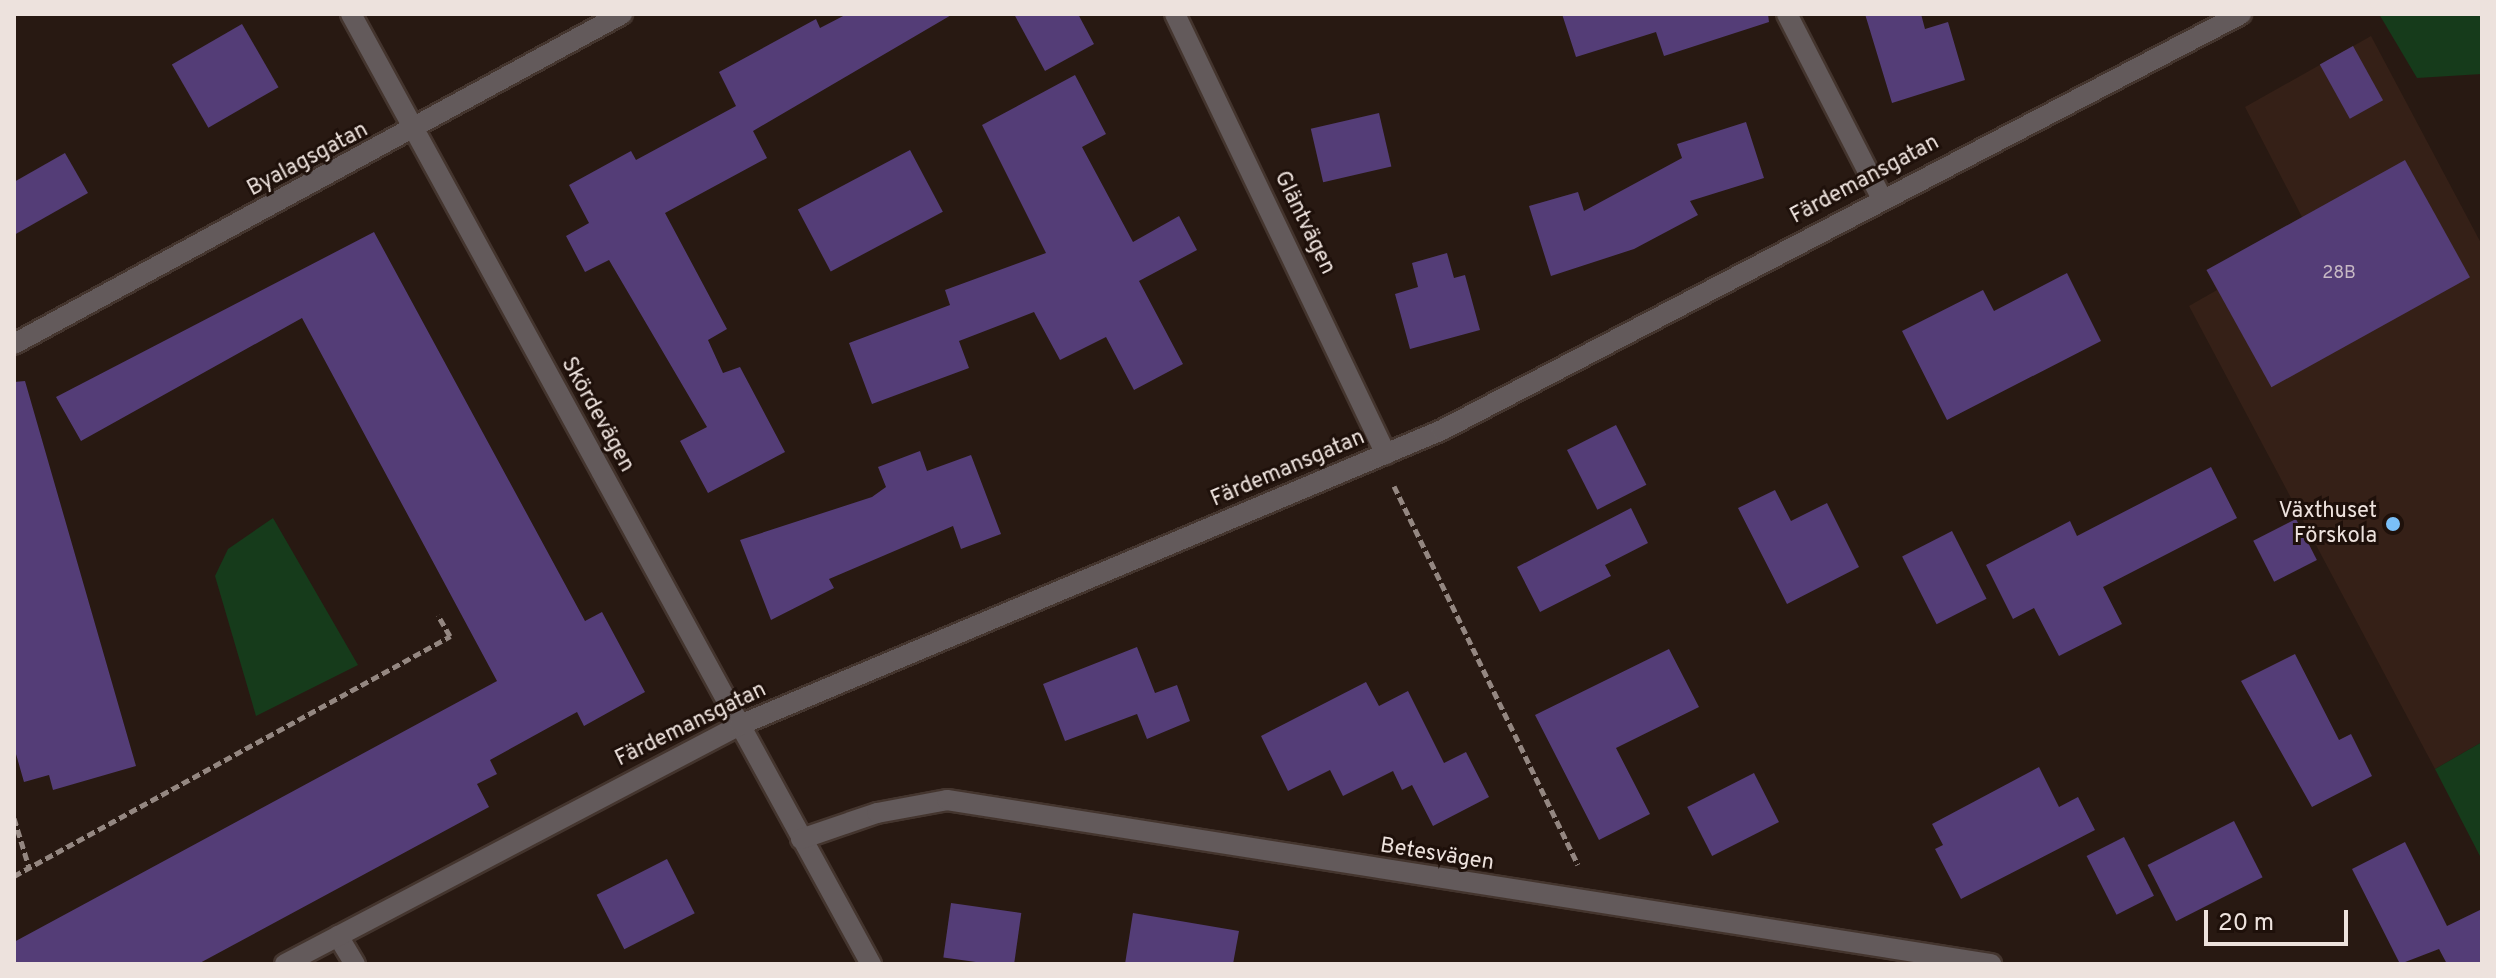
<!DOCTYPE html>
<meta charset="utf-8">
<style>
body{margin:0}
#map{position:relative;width:2496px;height:978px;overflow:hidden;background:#281912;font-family:Overpass,sans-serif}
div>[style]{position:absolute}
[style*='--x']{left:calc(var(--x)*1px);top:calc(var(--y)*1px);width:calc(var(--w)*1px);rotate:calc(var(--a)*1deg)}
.built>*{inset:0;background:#352017}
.green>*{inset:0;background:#163b1b}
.building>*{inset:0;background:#543d77;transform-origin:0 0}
.path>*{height:5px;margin-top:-2.5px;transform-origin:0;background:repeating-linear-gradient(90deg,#948781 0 8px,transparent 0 12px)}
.roads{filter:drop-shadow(2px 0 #44352e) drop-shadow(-2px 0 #44352e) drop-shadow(0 2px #44352e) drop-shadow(0 -2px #44352e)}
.street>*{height:20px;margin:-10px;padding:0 10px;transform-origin:10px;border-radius:10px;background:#635a5b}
.dots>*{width:22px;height:22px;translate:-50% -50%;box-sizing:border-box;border:4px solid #1e100a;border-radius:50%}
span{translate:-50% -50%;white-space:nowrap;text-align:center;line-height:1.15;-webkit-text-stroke:6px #1e100a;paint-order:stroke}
.number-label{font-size:18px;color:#c7b9c4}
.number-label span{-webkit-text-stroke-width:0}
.street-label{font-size:22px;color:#ede2dd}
.poi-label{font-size:22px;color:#ede2dd}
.right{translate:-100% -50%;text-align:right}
.frame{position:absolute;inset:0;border:16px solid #ede2dd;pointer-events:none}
.scale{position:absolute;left:2204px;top:910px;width:144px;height:36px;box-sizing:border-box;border:4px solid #ede2dd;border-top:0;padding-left:10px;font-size:24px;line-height:28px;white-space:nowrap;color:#ede2dd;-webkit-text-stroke:6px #1e100a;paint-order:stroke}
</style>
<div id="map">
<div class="built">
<div style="clip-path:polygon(2371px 36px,2482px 245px,2482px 742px,2435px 769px,2189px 306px,2217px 290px,2207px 271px,2302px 217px,2245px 107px)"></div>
</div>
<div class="green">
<div style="clip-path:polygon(2379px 14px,2482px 14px,2482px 74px,2417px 78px)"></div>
<div style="clip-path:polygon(273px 518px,358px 665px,256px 716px,215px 576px,228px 549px)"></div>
<div style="clip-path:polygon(2482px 742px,2482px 860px,2435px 769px)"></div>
</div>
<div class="building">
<div style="clip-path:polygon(847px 14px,953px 14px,753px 131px,767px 158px,665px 213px,727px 329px,708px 340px,723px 373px,740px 367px,785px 452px,708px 493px,680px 441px,707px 427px,609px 260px,585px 272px,566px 236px,589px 223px,569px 185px,631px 151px,636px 160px,736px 106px,719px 72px,816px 19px,820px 28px)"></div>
<div style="clip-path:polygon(1014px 14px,1078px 14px,1094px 44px,1045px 71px)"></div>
<div style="clip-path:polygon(1562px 14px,1768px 14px,1769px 22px,1664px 56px,1656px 32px,1576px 57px)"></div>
<div style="clip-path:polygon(1865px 14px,1921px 14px,1925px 29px,1948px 22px,1965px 80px,1892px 103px)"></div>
<div style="left:242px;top:24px;width:73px;height:81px;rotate:60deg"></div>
<div style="left:2353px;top:46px;width:62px;height:38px;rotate:61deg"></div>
<div style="clip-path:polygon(1075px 75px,1106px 134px,1082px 147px,1133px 242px,1179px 216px,1197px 250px,1139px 281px,1183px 364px,1134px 390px,1106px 337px,1060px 360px,1034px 312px,959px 341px,969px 368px,872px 404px,849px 343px,950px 305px,945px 290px,1046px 253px,982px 125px)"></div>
<div style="left:1379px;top:113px;width:55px;height:70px;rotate:77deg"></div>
<div style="clip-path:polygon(1746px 122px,1764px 178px,1690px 201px,1698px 215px,1634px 249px,1551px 276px,1529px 206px,1578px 192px,1584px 211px,1682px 158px,1677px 144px)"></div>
<div style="left:910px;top:150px;width:70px;height:127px;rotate:62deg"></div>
<div style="clip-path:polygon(65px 153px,88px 193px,14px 235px,14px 182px)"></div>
<div style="left:2405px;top:160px;width:134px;height:227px;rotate:61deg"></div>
<div style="clip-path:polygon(374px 232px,585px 621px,602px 612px,645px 692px,584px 726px,577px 712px,490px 760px,497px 774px,477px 784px,489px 807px,198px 964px,14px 964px,14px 942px,497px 681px,302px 318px,81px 441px,56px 397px)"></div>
<div style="clip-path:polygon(1447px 253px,1454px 278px,1465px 275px,1480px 330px,1410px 349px,1395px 294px,1418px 287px,1412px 263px)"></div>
<div style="clip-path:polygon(2067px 273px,2101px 341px,1947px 420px,1902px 331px,1983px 290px,1994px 311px)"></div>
<div style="clip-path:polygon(25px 381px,136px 766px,53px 790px,49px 775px,24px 782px,14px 747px,14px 382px)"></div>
<div style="left:1616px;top:425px;width:67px;height:55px;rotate:63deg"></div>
<div style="clip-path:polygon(920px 451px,927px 471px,971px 455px,1001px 534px,961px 549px,953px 526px,829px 579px,834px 588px,771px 620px,740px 540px,872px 497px,886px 487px,878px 467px)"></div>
<div style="clip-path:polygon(2211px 467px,2237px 518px,2103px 587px,2122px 624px,2059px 656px,2034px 608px,2013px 619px,1986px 565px,2070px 521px,2077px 536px)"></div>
<div style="clip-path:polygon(1775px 490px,1791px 521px,1827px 503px,1859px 567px,1787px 604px,1738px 508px)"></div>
<div style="clip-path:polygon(1631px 508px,1648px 543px,1605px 565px,1611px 576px,1540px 612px,1517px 567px)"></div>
<div style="left:2296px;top:519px;width:46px;height:48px;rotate:63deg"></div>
<div style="left:1952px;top:531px;width:76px;height:56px;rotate:63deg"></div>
<div style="clip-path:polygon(1137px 647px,1155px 693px,1177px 685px,1190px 721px,1147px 739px,1137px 714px,1065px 741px,1043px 684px)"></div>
<div style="clip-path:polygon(1669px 649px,1699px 707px,1616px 748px,1650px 814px,1599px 840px,1535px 715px)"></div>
<div style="clip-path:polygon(2295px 654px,2339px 740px,2351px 734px,2372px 776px,2312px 807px,2241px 681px)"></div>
<div style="clip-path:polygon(1366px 682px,1379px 706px,1408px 691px,1444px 763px,1466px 752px,1489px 797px,1433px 826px,1412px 785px,1402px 790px,1393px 771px,1343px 796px,1330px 770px,1288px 791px,1261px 736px)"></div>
<div style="clip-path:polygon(2039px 767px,2059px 807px,2078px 797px,2095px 830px,1961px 899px,1935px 849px,1943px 845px,1932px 824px)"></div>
<div style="left:1754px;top:773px;width:55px;height:75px;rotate:63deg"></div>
<div style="left:2234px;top:821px;width:63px;height:97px;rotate:63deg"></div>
<div style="left:2124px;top:837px;width:66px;height:42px;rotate:63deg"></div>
<div style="clip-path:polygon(2405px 842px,2447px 926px,2482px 909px,2482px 964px,2447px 964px,2439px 949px,2400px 964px,2352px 869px)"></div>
<div style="left:667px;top:859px;width:61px;height:79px;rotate:63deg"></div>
<div style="left:951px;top:903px;width:71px;height:55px;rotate:8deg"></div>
<div style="clip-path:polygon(1133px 913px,1239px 931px,1233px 964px,1125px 964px)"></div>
</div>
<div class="path">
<div style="--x:1394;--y:486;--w:421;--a:64.1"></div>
<div style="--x:14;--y:818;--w:51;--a:73"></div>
<div style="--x:14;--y:876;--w:498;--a:-28.8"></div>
<div style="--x:450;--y:636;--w:24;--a:-120"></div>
</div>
<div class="roads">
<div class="street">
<div style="--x:351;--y:14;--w:1083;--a:61.31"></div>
<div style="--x:1175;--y:14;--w:488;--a:64.4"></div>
<div style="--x:1787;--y:14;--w:208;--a:62.8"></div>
<div style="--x:14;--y:344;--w:692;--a:-28.49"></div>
<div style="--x:801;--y:839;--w:80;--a:-18.9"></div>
<div style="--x:877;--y:813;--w:71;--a:-10.5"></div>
<div style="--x:947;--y:800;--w:1057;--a:8.93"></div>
<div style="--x:338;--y:936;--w:33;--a:59"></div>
<div style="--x:285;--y:964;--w:514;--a:-27.71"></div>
<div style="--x:740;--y:725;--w:761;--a:-22.79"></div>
<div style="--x:1442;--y:430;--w:901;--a:-27.5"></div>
</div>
</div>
<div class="dots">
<div style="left:2393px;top:524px;background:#7abff8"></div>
</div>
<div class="number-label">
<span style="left:2339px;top:274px">28B</span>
</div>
<div class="street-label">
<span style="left:308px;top:160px;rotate:-28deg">Byalagsgatan</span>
<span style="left:1865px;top:180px;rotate:-28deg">Färdemansgatan</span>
<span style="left:1304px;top:223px;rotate:64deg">Gläntvägen</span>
<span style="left:597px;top:415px;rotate:61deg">Skördevägen</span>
<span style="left:1288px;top:469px;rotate:-23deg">Färdemansgatan</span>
<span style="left:691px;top:725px;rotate:-26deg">Färdemansgatan</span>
<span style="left:1437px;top:855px;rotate:9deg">Betesvägen</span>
</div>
<div class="poi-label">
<span class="right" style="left:2377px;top:524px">Växthuset<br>Förskola</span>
</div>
<div class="frame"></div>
<div class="scale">20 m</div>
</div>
